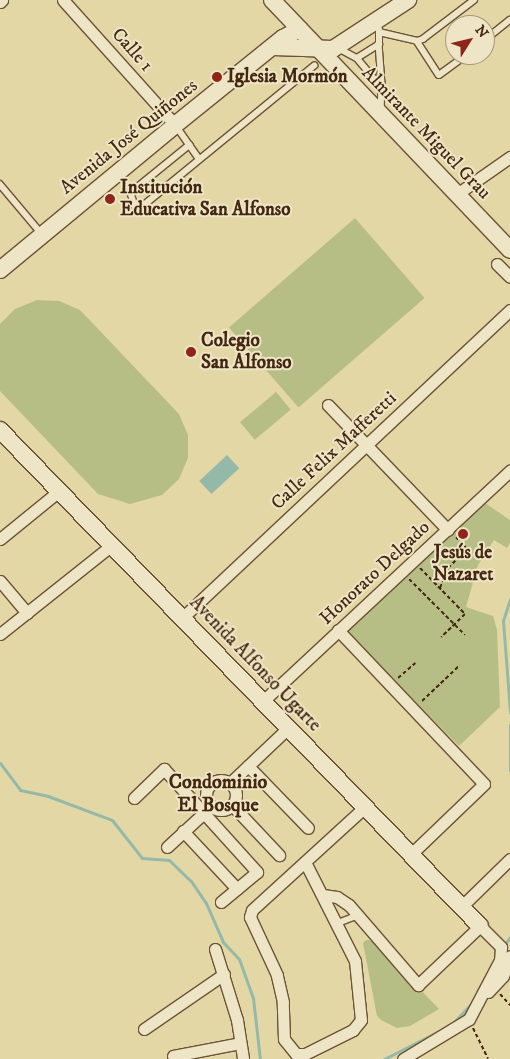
<!DOCTYPE html>
<meta charset="utf-8">
<style>
body{margin:0}
#map{position:relative;width:510px;height:1059px;overflow:hidden;background:#e4d7a6;font-family:"IM FELL DW Pica",serif}
div>[style]{position:absolute}
[style*='--x']{left:calc(var(--x)*1px);top:calc(var(--y)*1px);width:calc(var(--w)*1px);rotate:calc(var(--a)*1deg)}
.green>*{inset:0;background:#b6be86;transform-origin:0 0}
.water>*{inset:0;background:#95b9a9;transform-origin:0 0}
.stream>*{height:3px;margin:-1.5px;padding:0 1.5px;transform-origin:1.5px;border-radius:1.5px;background:#95b9a9}
.path>*{height:2px;margin-top:-1px;transform-origin:0;background:repeating-linear-gradient(90deg,#442710 0 4px,transparent 0 6.5px)}
.roads{filter:drop-shadow(1px 0 #6c5336) drop-shadow(-1px 0 #6c5336) drop-shadow(0 1px #6c5336) drop-shadow(0 -1px #6c5336)}
.lane>*{height:5.5px;margin:-2.75px;padding:0 2.75px;transform-origin:2.75px;border-radius:2.75px;background:#ede5c5}
.street>*{height:11px;margin:-5.5px;padding:0 5.5px;transform-origin:5.5px;border-radius:5.5px;background:#ede5c5}
.street>.ring{margin:-5.5px;padding:0;box-sizing:content-box;background:none;border:11px solid #ede5c5;border-radius:50%}
.secondary>*{height:16px;margin:-8px;padding:0 8px;transform-origin:8px;border-radius:8px;background:#ede5c5}
.dots>*{width:14px;height:14px;translate:-50% -50%;box-sizing:border-box;border:2px solid #ede5c5;border-radius:50%}
span{translate:-50% -50%;white-space:nowrap;text-align:center;line-height:1.15;-webkit-text-stroke:4px #ede5c5;paint-order:stroke}
.street-label{font-size:19px;color:#442710}
.poi-label{font-size:19px;color:#442710;font-weight:700}
.left{translate:0 -50%;text-align:left}
.neighbourhood-label{font-size:20px;color:#442710;font-weight:700}
.north{position:absolute;left:445px;top:15px;width:50px;height:50px;box-sizing:border-box;background:#ede5c5;border:1px solid #a9997d;border-radius:50%;rotate:54deg;font-size:14px;font-weight:700;line-height:20px;text-align:center;color:#442710}
.north::after{content:'';display:block;margin:auto;width:18px;height:22px;background:#8f2418;clip-path:polygon(50% 0,100% 100%,50% 72%,0 100%)}
</style>
<div id="map">
<div class="green">
<div style="left:355px;top:218px;width:106px;height:167px;rotate:49deg"></div>
<div style="clip-path:polygon(37px 300px,59px 301px,80px 310px,179px 414px,188px 435px,188px 458px,179px 479px,162px 495px,130px 504px,98px 494px,0 391px,0 324px,15px 309px)"></div>
<div style="left:276px;top:392px;width:23px;height:47px;rotate:50deg"></div>
<div style="clip-path:polygon(485px 503px,510px 520px,510px 543px,507px 548px,494px 540px,478px 565px,466px 607px,493px 616px,497px 630px,500px 707px,459px 746px,347px 632px)"></div>
<div style="clip-path:polygon(366px 940px,373px 940px,439px 1009px,410px 1026px,397px 1028px,381px 1020px,377px 1016px,363px 943px)"></div>
</div>
<div class="water">
<div style="left:227px;top:455px;width:18px;height:38px;rotate:47deg"></div>
</div>
<div class="stream">
<div style="--x:510;--y:599;--w:23;--a:108"></div>
<div style="--x:503;--y:621;--w:92;--a:85.6"></div>
<div style="--x:510;--y:725;--w:45;--a:90"></div>
<div style="--x:0;--y:763;--w:34;--a:53"></div>
<div style="--x:20;--y:790;--w:29;--a:12"></div>
<div style="--x:48;--y:796;--w:68;--a:20.6"></div>
<div style="--x:112;--y:820;--w:48;--a:51.7"></div>
<div style="--x:142;--y:858;--w:27;--a:4"></div>
<div style="--x:169;--y:860;--w:30;--a:44"></div>
<div style="--x:191;--y:881;--w:27;--a:56"></div>
<div style="--x:206;--y:903;--w:43;--a:66.4"></div>
<div style="--x:223;--y:942;--w:23;--a:47"></div>
<div style="--x:239;--y:959;--w:41;--a:70.3"></div>
<div style="--x:253;--y:998;--w:61;--a:83.5"></div>
<div style="--x:503;--y:947;--w:12;--a:-55"></div>
<div style="--x:477;--y:992;--w:16;--a:-60"></div>
<div style="--x:453;--y:1023;--w:26;--a:-47"></div>
<div style="--x:384;--y:1059;--w:59;--a:-27"></div>
</div>
<div class="path">
<div style="--x:420;--y:568;--w:64;--a:45.6"></div>
<div style="--x:465;--y:614;--w:33;--a:136"></div>
<div style="--x:409;--y:579;--w:79;--a:45"></div>
<div style="--x:440;--y:588;--w:22;--a:-68"></div>
<div style="--x:448;--y:568;--w:27;--a:-45"></div>
<div style="--x:467;--y:549;--w:16;--a:-133"></div>
<div style="--x:398;--y:678;--w:23;--a:-41"></div>
<div style="--x:422;--y:701;--w:52;--a:-43.5"></div>
<div style="--x:500;--y:994;--w:15;--a:48"></div>
<div style="--x:473;--y:1028;--w:34;--a:64"></div>
</div>
<div class="roads">
<div class="lane">
<div style="--x:379;--y:32;--w:39;--a:13"></div>
<div style="--x:417;--y:41;--w:6;--a:-18"></div>
<div style="--x:423;--y:39;--w:64;--a:-37.4"></div>
<div style="--x:485;--y:40;--w:32;--a:-39"></div>
<div style="--x:417;--y:41;--w:40;--a:57.1"></div>
<div style="--x:439;--y:75;--w:34;--a:-36"></div>
<div style="--x:379;--y:44;--w:40;--a:85.7"></div>
<div style="--x:382;--y:84;--w:25;--a:92"></div>
<div style="--x:338;--y:48;--w:21;--a:28"></div>
<div style="--x:357;--y:58;--w:26;--a:-32"></div>
<div style="--x:379;--y:44;--w:14;--a:-90"></div>
<div style="--x:357;--y:58;--w:39;--a:50"></div>
<div style="--x:177;--y:127;--w:38;--a:55"></div>
<div style="--x:190;--y:145;--w:76;--a:140.9"></div>
<div style="--x:131;--y:193;--w:14;--a:73"></div>
<div style="--x:135;--y:206;--w:9;--a:-6"></div>
<div style="--x:144;--y:205;--w:220;--a:-39.3"></div>
<div style="--x:0;--y:184;--w:65;--a:50"></div>
<div style="--x:338;--y:923;--w:19;--a:-21"></div>
</div>
<div class="street">
<div style="--x:63;--y:0;--w:168;--a:48.1"></div>
<div style="--x:0;--y:2;--w:3;--a:-45"></div>
<div style="--x:457;--y:194;--w:65;--a:-34.9"></div>
<div style="--x:497;--y:264;--w:18;--a:45"></div>
<div style="--x:328;--y:405;--w:173;--a:46.2"></div>
<div style="--x:0;--y:539;--w:76;--a:-39.1"></div>
<div style="--x:0;--y:581;--w:42;--a:49.8"></div>
<div style="--x:182;--y:618;--w:450;--a:-43.2"></div>
<div style="--x:338;--y:630;--w:212;--a:46.5"></div>
<div style="--x:484;--y:784;--w:101;--a:136.2"></div>
<div style="--x:0;--y:634;--w:143;--a:-38.5"></div>
<div style="--x:263;--y:701;--w:338;--a:-43"></div>
<div style="--x:248;--y:766;--w:86;--a:45.9"></div>
<div class="ring" style="left:206px;top:780px;width:19px;height:19px"></div>
<div style="--x:230;--y:783;--w:81;--a:-43.5"></div>
<div style="--x:134;--y:798;--w:42;--a:-44"></div>
<div style="--x:164;--y:769;--w:139;--a:47.9"></div>
<div style="--x:257;--y:872;--w:47;--a:140.2"></div>
<div style="--x:232;--y:805;--w:69;--a:46.8"></div>
<div style="--x:183;--y:831;--w:79;--a:47"></div>
<div style="--x:167;--y:847;--w:56;--a:-42.8"></div>
<div style="--x:305;--y:862;--w:111;--a:63.2"></div>
<div style="--x:355;--y:961;--w:59;--a:84.2"></div>
<div style="--x:361;--y:1020;--w:13;--a:129"></div>
<div style="--x:353;--y:1030;--w:54;--a:153.4"></div>
<div style="--x:305;--y:1054;--w:9;--a:180"></div>
<div style="--x:296;--y:1054;--w:19;--a:-129"></div>
<div style="--x:284;--y:1039;--w:37;--a:-92"></div>
<div style="--x:283;--y:1002;--w:28;--a:-103"></div>
<div style="--x:277;--y:975;--w:64;--a:-115"></div>
<div style="--x:250;--y:917;--w:7;--a:-74"></div>
<div style="--x:252;--y:910;--w:154;--a:-42.4"></div>
<div style="--x:323;--y:895;--w:14;--a:8"></div>
<div style="--x:337;--y:897;--w:14;--a:34"></div>
<div style="--x:349;--y:905;--w:106;--a:49.2"></div>
<div style="--x:418;--y:985;--w:86;--a:-43.6"></div>
<div style="--x:480;--y:926;--w:30;--a:45"></div>
<div style="--x:501;--y:947;--w:13;--a:94"></div>
<div style="--x:500;--y:960;--w:67;--a:117.7"></div>
<div style="--x:469;--y:1019;--w:77;--a:148.8"></div>
<div style="--x:462;--y:906;--w:67;--a:-44.4"></div>
<div style="--x:215;--y:949;--w:74;--a:72.8"></div>
<div style="--x:237;--y:1020;--w:39;--a:81"></div>
<div style="--x:488;--y:992;--w:22;--a:-47"></div>
<div style="--x:503;--y:976;--w:21;--a:-71"></div>
<div style="--x:144;--y:1029;--w:97;--a:-34.5"></div>
<div style="--x:173;--y:1056;--w:68;--a:-11"></div>
</div>
<div class="secondary">
<div style="--x:272;--y:0;--w:345;--a:46.4"></div>
<div style="--x:273;--y:47;--w:60;--a:1.9"></div>
<div style="--x:333;--y:49;--w:90;--a:-33.2"></div>
<div style="--x:0;--y:270;--w:227;--a:-39.6"></div>
<div style="--x:175;--y:125;--w:139;--a:-38.9"></div>
<div style="--x:283;--y:38;--w:19;--a:-28"></div>
<div style="--x:0;--y:430;--w:690;--a:45.94"></div>
</div>
</div>
<div class="dots">
<div style="left:217px;top:77px;background:#8f2418"></div>
<div style="left:110px;top:199px;background:#8f2418"></div>
<div style="left:191px;top:352px;background:#8f2418"></div>
<div style="left:463px;top:534px;background:#8f2418"></div>
</div>
<div class="street-label">
<span style="left:132px;top:50px;rotate:48deg">Calle 1</span>
<span style="left:426px;top:133px;rotate:46deg">Almirante Miguel Grau</span>
<span style="left:129px;top:137px;rotate:-39deg">Avenida José Quiñones</span>
<span style="left:334px;top:451px;rotate:-43deg">Calle Felix Mafferetti</span>
<span style="left:375px;top:573px;rotate:-43deg">Honorato Delgado</span>
<span style="left:255px;top:664px;rotate:46deg">Avenida Alfonso Ugarte</span>
</div>
<div class="poi-label">
<span class="left" style="left:227px;top:77px">Iglesia Mormón</span>
<span class="left" style="left:120px;top:199px">Institución<br>Educativa San Alfonso</span>
<span class="left" style="left:201px;top:352px">Colegio<br>San Alfonso</span>
<span style="left:463px;top:564px">Jesús de<br>Nazaret</span>
</div>
<div class="neighbourhood-label">
<span style="left:218px;top:794px">Condominio<br>El Bosque</span>
</div>
<div class="north">N</div>
</div>
